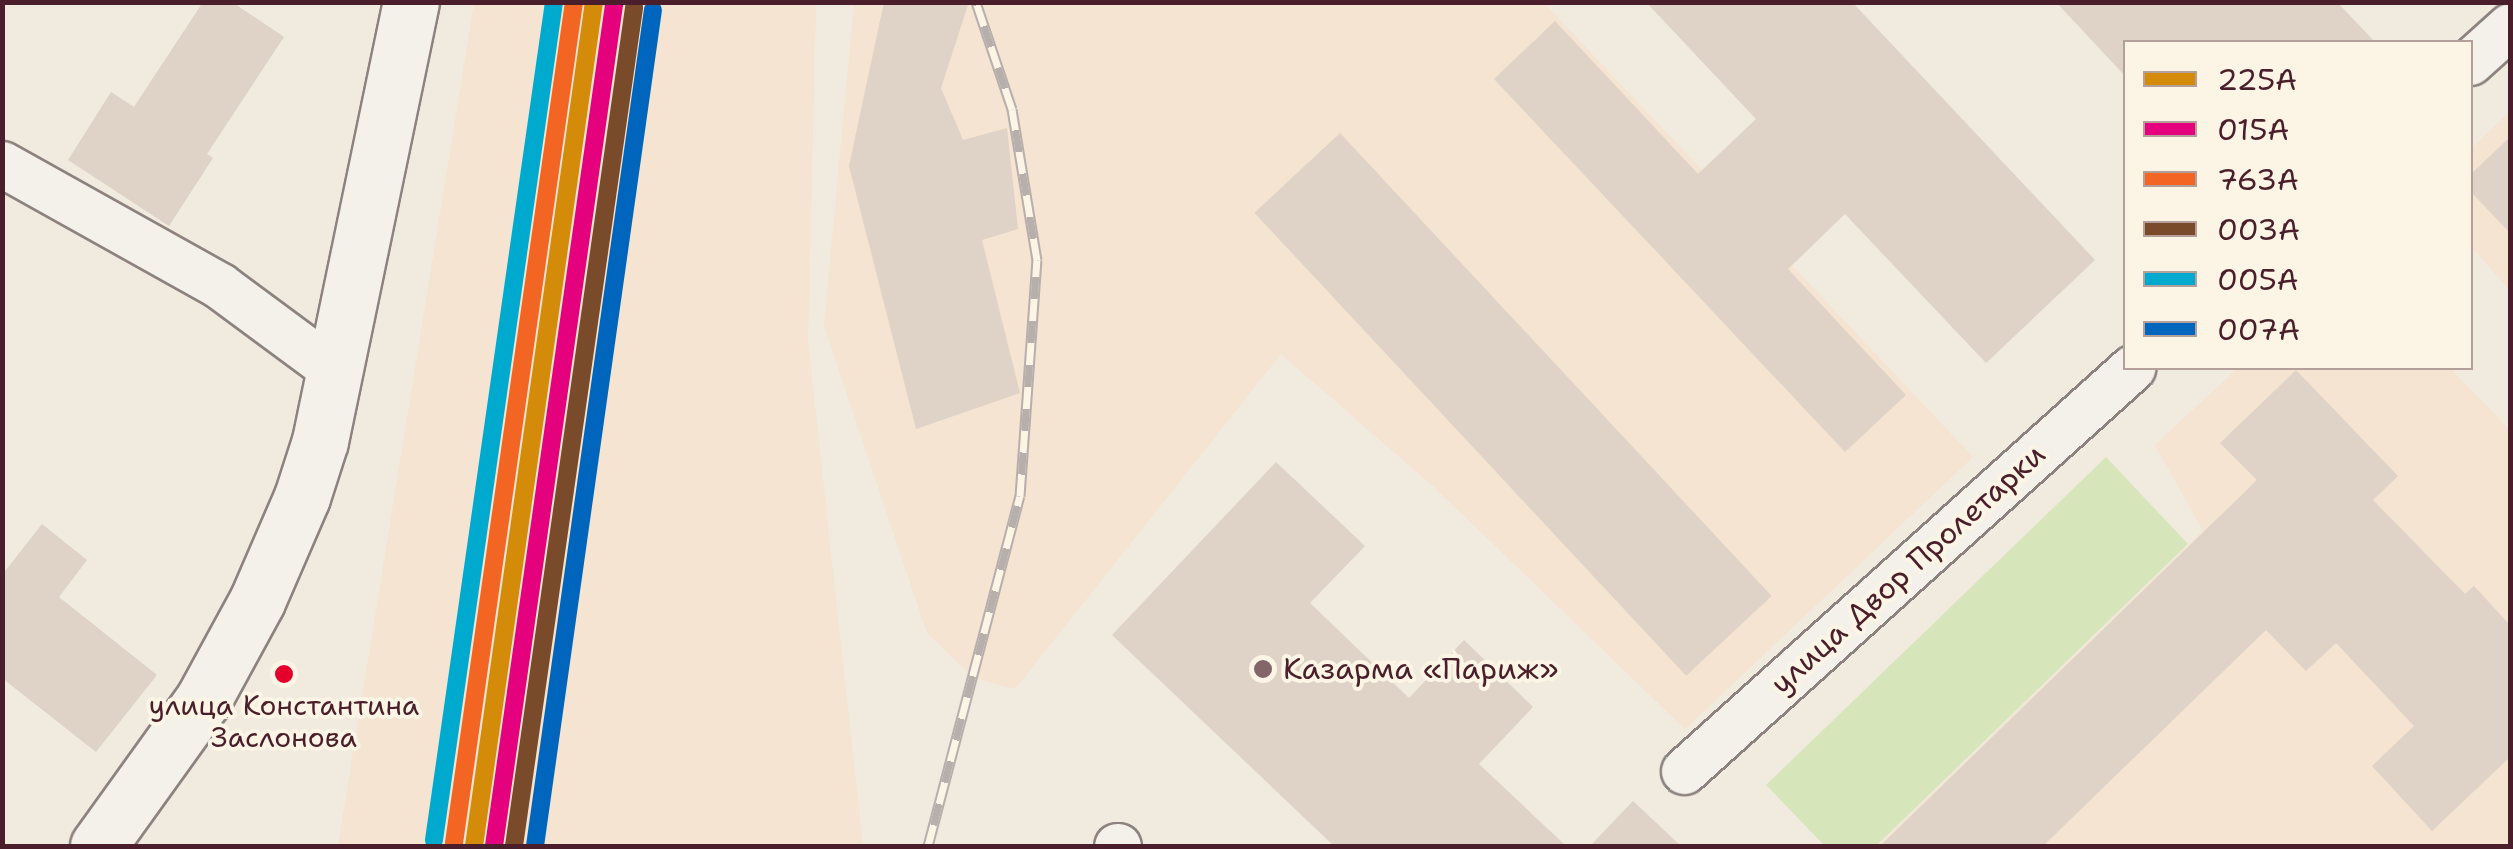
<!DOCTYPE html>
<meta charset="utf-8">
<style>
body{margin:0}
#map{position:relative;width:2513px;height:849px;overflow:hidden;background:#f1eadf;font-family:"Shantell Sans",sans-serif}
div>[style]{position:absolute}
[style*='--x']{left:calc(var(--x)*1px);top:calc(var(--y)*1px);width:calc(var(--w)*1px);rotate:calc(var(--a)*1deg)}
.built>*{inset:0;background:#f4e4d1}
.green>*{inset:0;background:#d7e6ba}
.building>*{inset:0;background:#dfd2c7;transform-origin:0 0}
.roads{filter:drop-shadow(2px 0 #8d827f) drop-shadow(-2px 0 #8d827f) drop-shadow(0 2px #8d827f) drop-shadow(0 -2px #8d827f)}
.street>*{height:45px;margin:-22.5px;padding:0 22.5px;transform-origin:22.5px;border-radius:22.5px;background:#f4f1ea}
.secondary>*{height:55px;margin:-27.5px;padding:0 27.5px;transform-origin:27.5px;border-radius:27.5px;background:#f4f1ea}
.rail>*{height:11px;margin-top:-5.5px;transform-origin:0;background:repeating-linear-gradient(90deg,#fcf5e5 0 22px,#b7afac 0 44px);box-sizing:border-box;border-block:2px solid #b7afac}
.rail-1>*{height:18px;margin:-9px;padding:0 9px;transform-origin:9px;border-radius:9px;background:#d48b09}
.rail-2>*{height:18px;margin:-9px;padding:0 9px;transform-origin:9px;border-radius:9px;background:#e5007d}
.rail-3>*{height:18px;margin:-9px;padding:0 9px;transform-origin:9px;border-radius:9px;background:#f26522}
.rail-4>*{height:18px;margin:-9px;padding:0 9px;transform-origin:9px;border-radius:9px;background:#7a4b2a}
.rail-5>*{height:18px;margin:-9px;padding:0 9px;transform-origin:9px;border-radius:9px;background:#00a9ce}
.rail-6>*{height:18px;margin:-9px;padding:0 9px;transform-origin:9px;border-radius:9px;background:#0065bd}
.dots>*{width:28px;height:28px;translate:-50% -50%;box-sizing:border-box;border:5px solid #fcf5e5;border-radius:50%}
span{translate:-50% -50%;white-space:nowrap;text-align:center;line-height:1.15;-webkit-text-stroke:8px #fcf5e5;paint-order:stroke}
.bus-label{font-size:28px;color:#4a1f2b}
.street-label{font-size:30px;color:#4a1f2b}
.poi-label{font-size:30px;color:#4a1f2b}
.left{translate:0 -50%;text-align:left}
.frame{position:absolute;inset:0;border:5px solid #4a1f2b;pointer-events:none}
.legend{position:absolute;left:2123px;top:40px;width:350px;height:330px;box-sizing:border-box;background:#fcf5e5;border:2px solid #b59f9b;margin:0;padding:12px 18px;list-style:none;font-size:30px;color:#4a1f2b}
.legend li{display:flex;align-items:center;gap:20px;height:50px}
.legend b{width:50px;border:2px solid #b59f9b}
</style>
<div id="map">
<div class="built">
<div style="clip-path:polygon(474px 3px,816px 3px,808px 342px,863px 846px,338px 846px)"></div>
<div style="clip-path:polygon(854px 3px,1544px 3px,1973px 457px,1685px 729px,1435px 488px,1281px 354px,1015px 689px,974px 678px,927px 633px,824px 326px)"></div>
<div style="clip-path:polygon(2510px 111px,2510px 291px,2471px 246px,2470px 150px)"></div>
<div style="clip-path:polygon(2238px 368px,2450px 368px,2510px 430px,2510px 846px,1878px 846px,2203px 531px,2155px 445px)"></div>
</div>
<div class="green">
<div style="clip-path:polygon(2106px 457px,2188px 544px,1876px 846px,1825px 846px,1766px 785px)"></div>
</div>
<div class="building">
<div style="clip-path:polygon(203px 2px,232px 2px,284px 37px,207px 154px,213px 158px,169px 226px,68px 160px,111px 92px,134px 107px)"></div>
<div style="clip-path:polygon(884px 2px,969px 2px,941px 88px,963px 140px,1007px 128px,1018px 229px,982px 240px,1020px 393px,916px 429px,849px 166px)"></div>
<div style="clip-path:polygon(1646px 2px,1852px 2px,2095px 260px,1986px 363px,1845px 214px,1788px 269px,1906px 395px,1845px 452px,1494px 79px,1555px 21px,1698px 174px,1756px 119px)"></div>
<div style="clip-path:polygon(2056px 2px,2337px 2px,2375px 42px,2126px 42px,2126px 77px)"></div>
<div style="left:1340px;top:133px;width:633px;height:117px;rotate:47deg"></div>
<div style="clip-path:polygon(2510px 137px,2510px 233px,2470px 191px,2470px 175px)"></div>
<div style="clip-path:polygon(2296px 370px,2398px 476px,2373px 500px,2465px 594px,2474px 586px,2510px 625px,2510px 757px,2432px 831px,2372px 766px,2414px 726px,2336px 643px,2306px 671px,2266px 630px,2043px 846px,1880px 846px,2257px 480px,2220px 443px)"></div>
<div style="clip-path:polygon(1276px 462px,1365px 546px,1310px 603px,1409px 698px,1464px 640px,1533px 707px,1479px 764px,1566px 846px,1334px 846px,1112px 635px)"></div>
<div style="clip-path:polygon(42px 524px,87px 560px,59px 597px,157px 675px,96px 752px,2px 678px,2px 575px)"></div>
<div style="clip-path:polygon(1633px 801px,1681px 846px,1590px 846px)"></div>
</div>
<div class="roads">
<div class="street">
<div style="--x:2470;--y:62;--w:54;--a:-42"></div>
<div style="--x:2;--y:164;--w:250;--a:29.2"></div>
<div style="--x:220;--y:286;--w:143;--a:36.5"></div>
<div style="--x:1684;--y:771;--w:603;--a:-41.97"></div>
<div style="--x:1117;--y:846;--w:1;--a:0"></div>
</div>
<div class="secondary">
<div style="--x:98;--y:846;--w:180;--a:-54.3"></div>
<div style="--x:203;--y:700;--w:113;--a:-61.4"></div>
<div style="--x:257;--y:601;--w:113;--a:-66.6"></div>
<div style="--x:302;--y:497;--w:59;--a:-72.2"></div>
<div style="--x:320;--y:441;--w:448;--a:-78.3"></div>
</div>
</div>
<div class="rail">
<div style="--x:928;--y:846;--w:362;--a:-75.3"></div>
<div style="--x:1020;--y:496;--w:237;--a:-85.9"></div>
<div style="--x:1037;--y:260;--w:153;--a:-99.4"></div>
<div style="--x:1012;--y:109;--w:113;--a:-108.6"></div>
</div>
<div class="rail-1">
<div style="--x:474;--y:846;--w:852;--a:-81.91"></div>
</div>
<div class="rail-2">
<div style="--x:494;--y:846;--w:850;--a:-81.88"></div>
</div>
<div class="rail-3">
<div style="--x:454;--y:843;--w:850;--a:-81.88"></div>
</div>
<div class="rail-4">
<div style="--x:514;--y:846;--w:847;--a:-81.85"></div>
</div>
<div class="rail-5">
<div style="--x:434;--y:840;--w:847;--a:-81.85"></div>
</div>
<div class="rail-6">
<div style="--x:535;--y:846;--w:844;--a:-81.97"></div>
</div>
<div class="dots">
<div style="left:1263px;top:669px;background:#84666a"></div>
<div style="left:284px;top:674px;background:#e4002b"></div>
</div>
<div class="bus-label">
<span style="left:284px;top:721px">улица Константина<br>Заслонова</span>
</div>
<div class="street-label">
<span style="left:1908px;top:569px;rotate:-42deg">улица Двор Пролетарки</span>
</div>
<div class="poi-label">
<span class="left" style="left:1283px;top:669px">Казарма «Париж»</span>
</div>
<div class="frame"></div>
<ul class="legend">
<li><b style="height:12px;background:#d48b09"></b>225А</li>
<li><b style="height:12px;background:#e5007d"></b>015А</li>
<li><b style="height:12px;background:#f26522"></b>763А</li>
<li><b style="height:12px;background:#7a4b2a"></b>003А</li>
<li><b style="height:12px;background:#00a9ce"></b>005А</li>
<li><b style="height:12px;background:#0065bd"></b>007А</li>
</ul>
</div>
